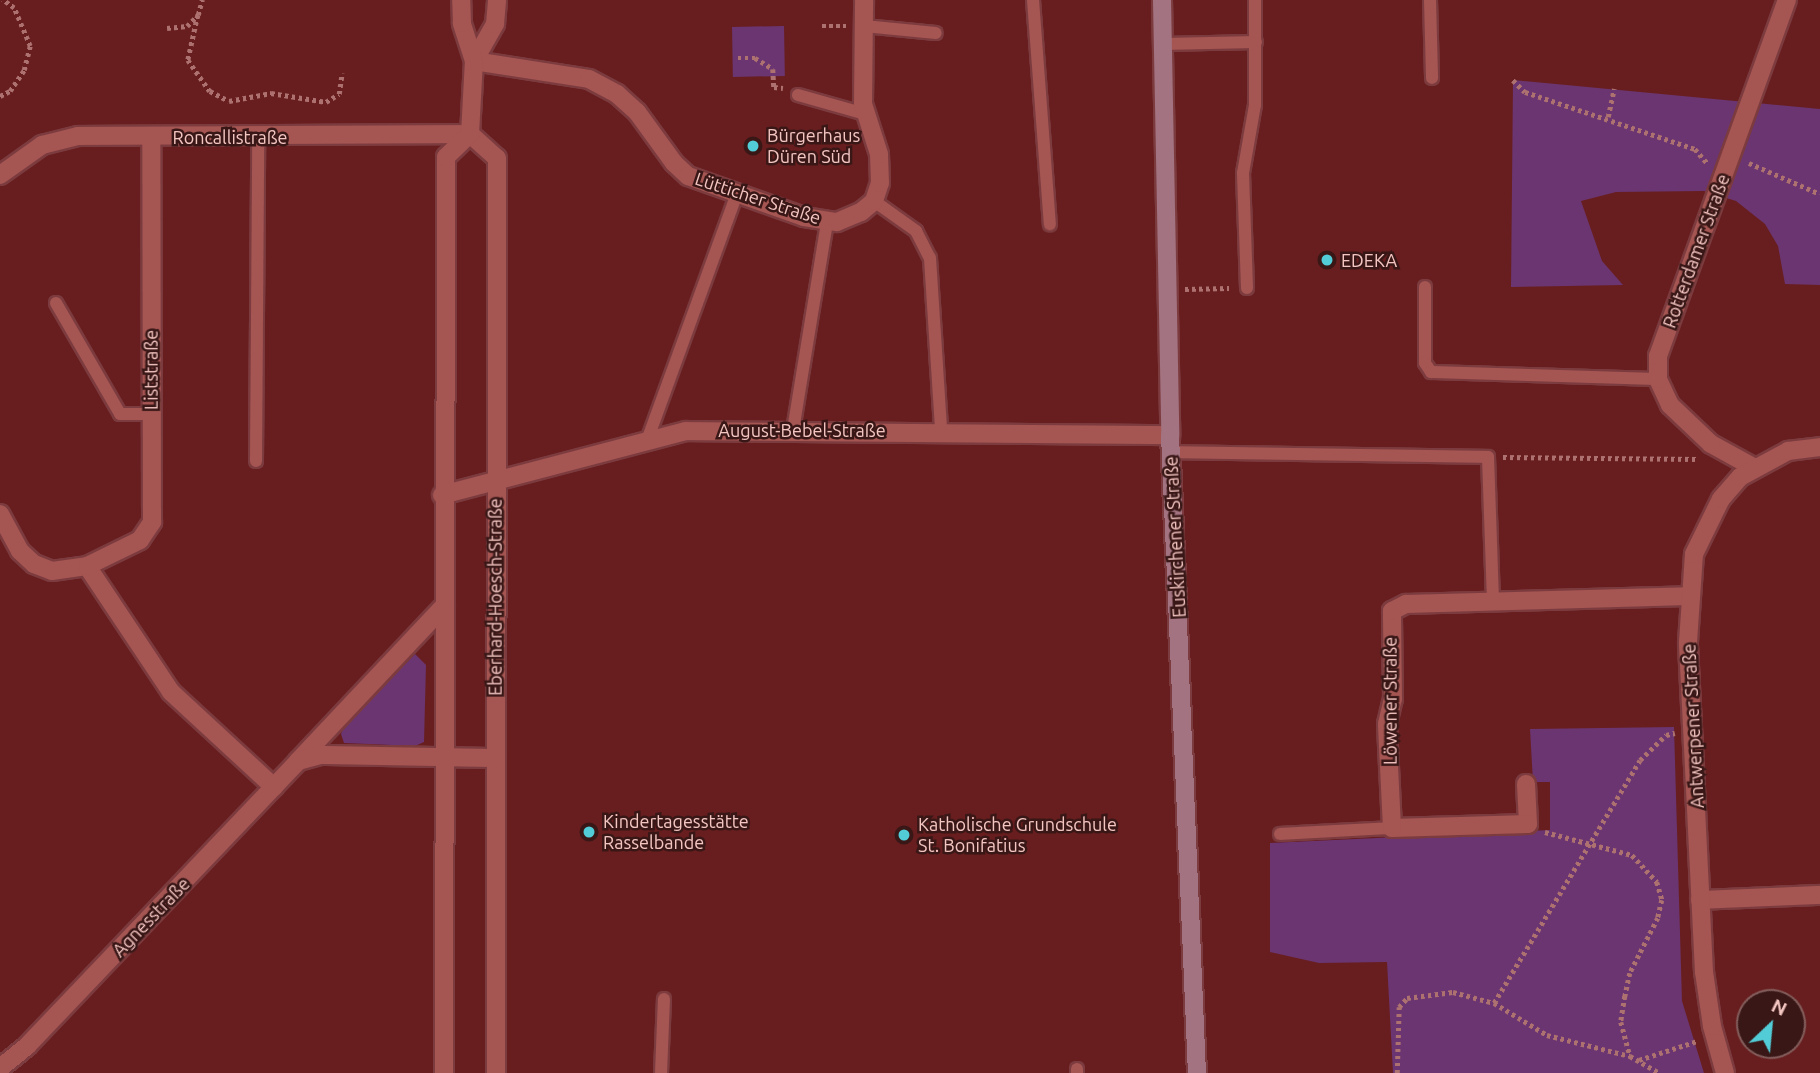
<!DOCTYPE html>
<meta charset="utf-8">
<style>
body{margin:0}
#map{position:relative;width:1820px;height:1073px;overflow:hidden;background:#681e1f;font-family:Ubuntu,sans-serif}
div>[style]{position:absolute}
[style*='--x']{left:calc(var(--x)*1px);top:calc(var(--y)*1px);width:calc(var(--w)*1px);rotate:calc(var(--a)*1deg)}
.green>*{inset:0;background:#6a3570;transform-origin:0 0}
.path>*{height:4.5px;margin-top:-2.25px;transform-origin:0;background:repeating-linear-gradient(90deg,#ad7170 0 3.5px,transparent 0 7px)}
.roads{filter:drop-shadow(2px 0 #7c3b3e) drop-shadow(-2px 0 #7c3b3e) drop-shadow(0 2px #7c3b3e) drop-shadow(0 -2px #7c3b3e)}
.lane>*{height:12px;margin:-6px;padding:0 6px;transform-origin:6px;border-radius:6px;background:#a55552}
.street>*{height:18px;margin:-9px;padding:0 9px;transform-origin:9px;border-radius:9px;background:#a55552}
.secondary>*{height:18px;margin:-9px;padding:0 9px;transform-origin:9px;border-radius:9px;background:#a37381}
.dots>*{width:19px;height:19px;translate:-50% -50%;box-sizing:border-box;border:4px solid #381716;border-radius:50%}
span{translate:-50% -50%;white-space:nowrap;text-align:center;line-height:1.15;-webkit-text-stroke:5px #381716;paint-order:stroke}
.poi-label{font-size:18px;color:#f4c6c2}
.left{translate:0 -50%;text-align:left}
.street-label{font-size:18px;color:#f4c6c2}
.north{position:absolute;left:1736px;top:989px;width:70px;height:70px;box-sizing:border-box;background:#381716;border:2px solid #835d5b;border-radius:50%;rotate:26deg;font-size:19px;font-weight:700;line-height:28px;text-align:center;color:#f4c6c2}
.north::after{content:'';display:block;margin:auto;width:24px;height:32px;background:#52ccd6;clip-path:polygon(50% 0,100% 100%,50% 72%,0 100%)}
</style>
<div id="map">
<div class="green">
<div style="left:784px;top:26px;width:50px;height:52px;rotate:89deg"></div>
<div style="clip-path:polygon(1513px 80px,1820px 109px,1820px 285px,1785px 284px,1778px 246px,1765px 224px,1736px 201px,1704px 191px,1616px 192px,1581px 201px,1602px 261px,1623px 285px,1511px 287px)"></div>
<div style="clip-path:polygon(415px 654px,426px 665px,424px 742px,415px 746px,344px 743px,341px 734px,344px 726px)"></div>
<div style="clip-path:polygon(1674px 727px,1682px 1001px,1704px 1073px,1393px 1073px,1387px 962px,1319px 963px,1270px 952px,1270px 843px,1550px 830px,1550px 782px,1533px 782px,1530px 729px)"></div>
</div>
<div class="path">
<div style="--x:198;--y:15;--w:46;--a:102.5"></div>
<div style="--x:188;--y:60;--w:38;--a:55"></div>
<div style="--x:210;--y:91;--w:21;--a:28"></div>
<div style="--x:229;--y:101;--w:43;--a:-10.8"></div>
<div style="--x:271;--y:93;--w:56;--a:9.3"></div>
<div style="--x:326;--y:102;--w:15;--a:-32"></div>
<div style="--x:339;--y:94;--w:21;--a:-82"></div>
<div style="--x:822;--y:26;--w:24;--a:0"></div>
<div style="--x:167;--y:28;--w:20;--a:-6"></div>
<div style="--x:187;--y:26;--w:16;--a:-45"></div>
<div style="--x:198;--y:15;--w:16;--a:-75"></div>
<div style="--x:738;--y:58;--w:17;--a:0"></div>
<div style="--x:755;--y:58;--w:21;--a:31"></div>
<div style="--x:773;--y:69;--w:18;--a:87"></div>
<div style="--x:774;--y:87;--w:9;--a:6"></div>
<div style="--x:1513;--y:80;--w:17;--a:45"></div>
<div style="--x:1525;--y:92;--w:179;--a:18.5"></div>
<div style="--x:1695;--y:149;--w:20;--a:49"></div>
<div style="--x:0;--y:96;--w:11;--a:-27"></div>
<div style="--x:10;--y:91;--w:25;--a:-56"></div>
<div style="--x:24;--y:70;--w:25;--a:-76"></div>
<div style="--x:30;--y:46;--w:41;--a:-112.8"></div>
<div style="--x:14;--y:8;--w:14;--a:-144"></div>
<div style="--x:1608;--y:117;--w:29;--a:-78"></div>
<div style="--x:1749;--y:163;--w:77;--a:23.6"></div>
<div style="--x:1185;--y:289;--w:44;--a:-1.3"></div>
<div style="--x:1503;--y:457;--w:194;--a:0.6"></div>
<div style="--x:1545;--y:832;--w:90;--a:14.8"></div>
<div style="--x:1632;--y:855;--w:37;--a:47"></div>
<div style="--x:1657;--y:882;--w:19;--a:74"></div>
<div style="--x:1662;--y:900;--w:18;--a:103"></div>
<div style="--x:1658;--y:918;--w:62;--a:117"></div>
<div style="--x:1630;--y:973;--w:24;--a:102"></div>
<div style="--x:1625;--y:996;--w:26;--a:99"></div>
<div style="--x:1621;--y:1022;--w:35;--a:75"></div>
<div style="--x:1494;--y:1003;--w:62;--a:31.1"></div>
<div style="--x:1547;--y:1035;--w:86;--a:14.2"></div>
<div style="--x:1630;--y:1056;--w:34;--a:30"></div>
<div style="--x:1639;--y:1060;--w:61;--a:-18.1"></div>
<div style="--x:1397;--y:1073;--w:66;--a:-88.3"></div>
<div style="--x:1399;--y:1007;--w:12;--a:-48"></div>
<div style="--x:1407;--y:998;--w:46;--a:-7.4"></div>
<div style="--x:1453;--y:992;--w:42;--a:15"></div>
<div style="--x:1494;--y:1003;--w:283;--a:-59"></div>
<div style="--x:1640;--y:760;--w:36;--a:-44"></div>
<div style="--x:1666;--y:735;--w:9;--a:-13"></div>
</div>
<div class="roads">
<div class="lane">
<div style="--x:1033;--y:0;--w:225;--a:85.7"></div>
<div style="--x:1430;--y:0;--w:78;--a:88.5"></div>
<div style="--x:864;--y:26;--w:72;--a:5.6"></div>
<div style="--x:1163;--y:44;--w:93;--a:-1.2"></div>
<div style="--x:798;--y:95;--w:70;--a:15.8"></div>
<div style="--x:865;--y:114;--w:6;--a:81"></div>
<div style="--x:874;--y:201;--w:52;--a:35.5"></div>
<div style="--x:916;--y:231;--w:30;--a:63"></div>
<div style="--x:930;--y:258;--w:172;--a:86.3"></div>
<div style="--x:1425;--y:287;--w:76;--a:90"></div>
<div style="--x:1425;--y:363;--w:11;--a:56"></div>
<div style="--x:1431;--y:372;--w:227;--a:1.8"></div>
<div style="--x:1247;--y:288;--w:115;--a:-92"></div>
<div style="--x:1243;--y:173;--w:69;--a:-80"></div>
<div style="--x:1255;--y:105;--w:105;--a:-90"></div>
<div style="--x:56;--y:303;--w:128;--a:60"></div>
<div style="--x:120;--y:414;--w:32;--a:0"></div>
<div style="--x:793;--y:430;--w:211;--a:-80.7"></div>
<div style="--x:648;--y:438;--w:260;--a:-70"></div>
<div style="--x:1170;--y:452;--w:318;--a:0.9"></div>
<div style="--x:1488;--y:457;--w:145;--a:88"></div>
<div style="--x:256;--y:461;--w:323;--a:-89.6"></div>
<div style="--x:1280;--y:834;--w:112;--a:-3.1"></div>
<div style="--x:1077;--y:1069;--w:4;--a:90"></div>
<div style="--x:661;--y:1073;--w:74;--a:-87.7"></div>
</div>
<div class="street">
<div style="--x:474;--y:61;--w:116;--a:8.9"></div>
<div style="--x:589;--y:79;--w:32;--a:28"></div>
<div style="--x:617;--y:94;--w:27;--a:42"></div>
<div style="--x:637;--y:112;--w:63;--a:54"></div>
<div style="--x:674;--y:163;--w:19;--a:43"></div>
<div style="--x:688;--y:176;--w:123;--a:19.5"></div>
<div style="--x:804;--y:217;--w:33;--a:9"></div>
<div style="--x:837;--y:222;--w:26;--a:-23"></div>
<div style="--x:861;--y:212;--w:17;--a:-40"></div>
<div style="--x:874;--y:201;--w:19;--a:-72"></div>
<div style="--x:880;--y:183;--w:29;--a:-92"></div>
<div style="--x:879;--y:154;--w:52;--a:-107.7"></div>
<div style="--x:863;--y:104;--w:104;--a:-89.4"></div>
<div style="--x:474;--y:61;--w:43;--a:-60.4"></div>
<div style="--x:495;--y:24;--w:24;--a:-85"></div>
<div style="--x:470;--y:134;--w:36;--a:42"></div>
<div style="--x:497;--y:158;--w:915;--a:90.06"></div>
<div style="--x:0;--y:175;--w:52;--a:-35.5"></div>
<div style="--x:42;--y:145;--w:37;--a:-14"></div>
<div style="--x:78;--y:136;--w:392;--a:-0.3"></div>
<div style="--x:1753;--y:467;--w:48;--a:-151.3"></div>
<div style="--x:1711;--y:444;--w:57;--a:-136.4"></div>
<div style="--x:1670;--y:405;--w:29;--a:-115"></div>
<div style="--x:1658;--y:379;--w:23;--a:-90"></div>
<div style="--x:1658;--y:356;--w:379;--a:-70.1"></div>
<div style="--x:442;--y:495;--w:252;--a:-14.7"></div>
<div style="--x:686;--y:431;--w:484;--a:0.5"></div>
<div style="--x:0;--y:514;--w:42;--a:61.6"></div>
<div style="--x:20;--y:551;--w:19;--a:43"></div>
<div style="--x:34;--y:564;--w:19;--a:21"></div>
<div style="--x:52;--y:571;--w:35;--a:-8"></div>
<div style="--x:87;--y:566;--w:151;--a:56.3"></div>
<div style="--x:171;--y:692;--w:140;--a:42.7"></div>
<div style="--x:87;--y:566;--w:59;--a:-26.1"></div>
<div style="--x:140;--y:540;--w:22;--a:-56"></div>
<div style="--x:152;--y:522;--w:385;--a:-90.1"></div>
<div style="--x:298;--y:761;--w:214;--a:-46.7"></div>
<div style="--x:1526;--y:784;--w:40;--a:87.1"></div>
<div style="--x:1528;--y:824;--w:136;--a:178.3"></div>
<div style="--x:1392;--y:828;--w:104;--a:-92.8"></div>
<div style="--x:1387;--y:724;--w:26;--a:-77"></div>
<div style="--x:1393;--y:699;--w:88;--a:-90.7"></div>
<div style="--x:1392;--y:611;--w:16;--a:-27"></div>
<div style="--x:1406;--y:604;--w:282;--a:-1.6"></div>
<div style="--x:1700;--y:900;--w:120;--a:-2.4"></div>
<div style="--x:0;--y:1068;--w:35;--a:-39"></div>
<div style="--x:27;--y:1046;--w:393;--a:-46.4"></div>
<div style="--x:298;--y:761;--w:24;--a:-15"></div>
<div style="--x:321;--y:755;--w:175;--a:1"></div>
<div style="--x:444;--y:1073;--w:916;--a:-89.87"></div>
<div style="--x:446;--y:157;--w:33;--a:-44"></div>
<div style="--x:470;--y:134;--w:73;--a:-86.9"></div>
<div style="--x:474;--y:61;--w:40;--a:-108"></div>
<div style="--x:462;--y:23;--w:23;--a:-92"></div>
<div style="--x:1725;--y:1073;--w:49;--a:-105.5"></div>
<div style="--x:1712;--y:1026;--w:55;--a:-98.4"></div>
<div style="--x:1704;--y:972;--w:330;--a:-92.8"></div>
<div style="--x:1688;--y:642;--w:88;--a:-86.1"></div>
<div style="--x:1694;--y:554;--w:61;--a:-63.9"></div>
<div style="--x:1721;--y:499;--w:29;--a:-49"></div>
<div style="--x:1740;--y:477;--w:55;--a:-28.4"></div>
<div style="--x:1788;--y:451;--w:32;--a:-7"></div>
</div>
<div class="secondary">
<div style="--x:1162;--y:0;--w:435;--a:88.9"></div>
<div style="--x:1170;--y:435;--w:639;--a:87.58"></div>
</div>
</div>
<div class="dots">
<div style="left:753px;top:146px;background:#52ccd6"></div>
<div style="left:1327px;top:260px;background:#52ccd6"></div>
<div style="left:589px;top:832px;background:#52ccd6"></div>
<div style="left:904px;top:835px;background:#52ccd6"></div>
</div>
<div class="poi-label">
<span class="left" style="left:767px;top:146px">Bürgerhaus<br>Düren Süd</span>
<span class="left" style="left:1341px;top:260px">EDEKA</span>
<span class="left" style="left:603px;top:832px">Kindertagesstätte<br>Rasselbande</span>
<span class="left" style="left:918px;top:835px">Katholische Grundschule<br>St. Bonifatius</span>
</div>
<div class="street-label">
<span style="left:230px;top:137px">Roncallistraße</span>
<span style="left:758px;top:198px;rotate:18deg">Lütticher Straße</span>
<span style="left:1696px;top:251px;rotate:-70deg">Rotterdamer Straße</span>
<span style="left:151px;top:370px;rotate:-90deg">Liststraße</span>
<span style="left:802px;top:430px">August-Bebel-Straße</span>
<span style="left:1175px;top:537px;rotate:-93deg">Euskirchener Straße</span>
<span style="left:495px;top:597px;rotate:-90deg">Eberhard-Hoesch-Straße</span>
<span style="left:1390px;top:701px;rotate:-90deg">Löwener Straße</span>
<span style="left:1693px;top:726px;rotate:-93deg">Antwerpener Straße</span>
<span style="left:151px;top:917px;rotate:-46deg">Agnesstraße</span>
</div>
<div class="north">N</div>
</div>
